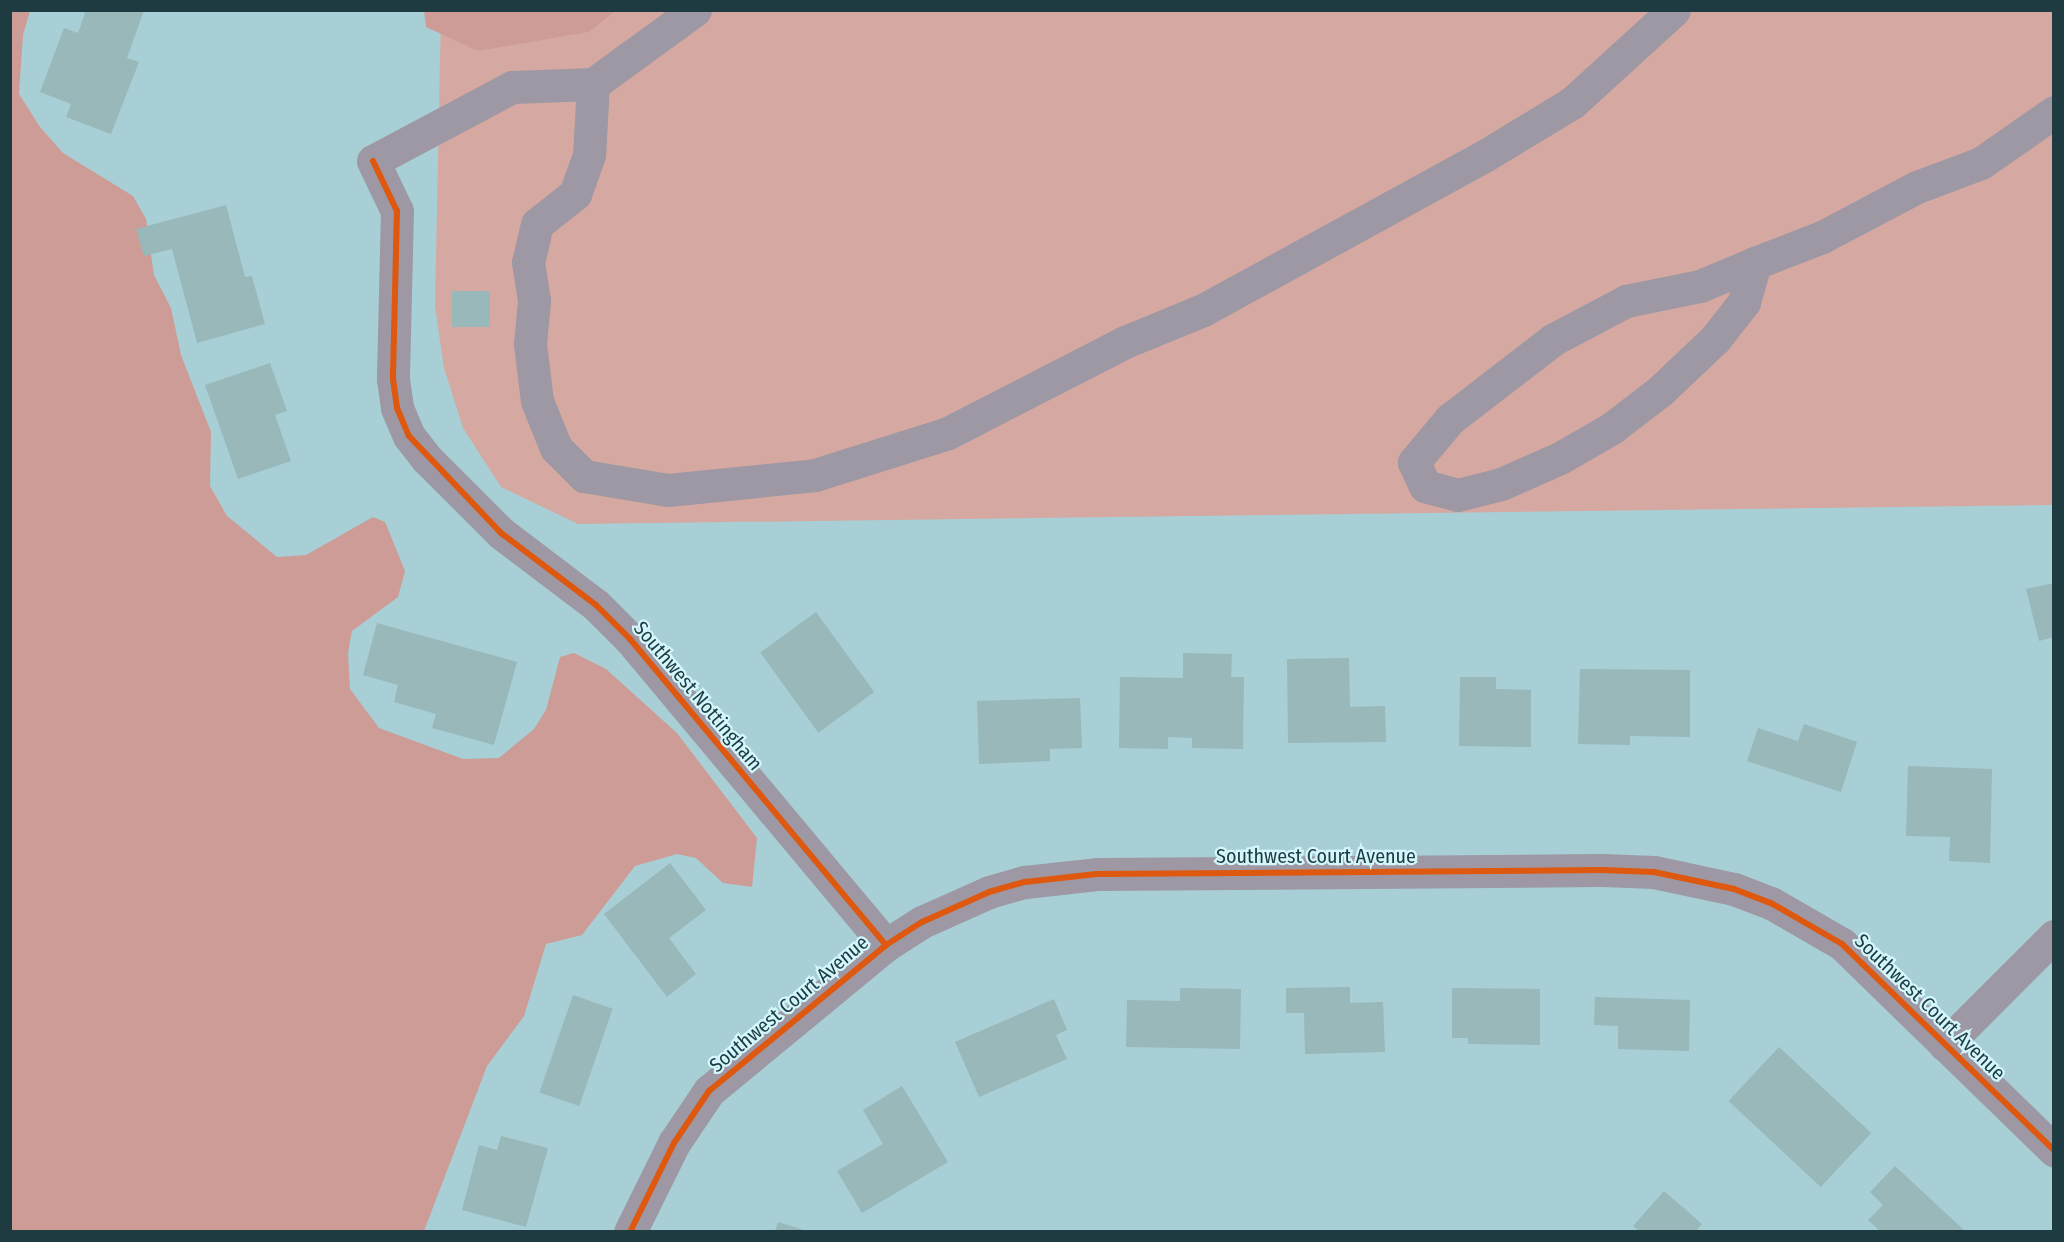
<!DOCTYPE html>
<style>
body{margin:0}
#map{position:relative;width:2064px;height:1242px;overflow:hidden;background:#a7cfd5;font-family:"Fira Sans Condensed",sans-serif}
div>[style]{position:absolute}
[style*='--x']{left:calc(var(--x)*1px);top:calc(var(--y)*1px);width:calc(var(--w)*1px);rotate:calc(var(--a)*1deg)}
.green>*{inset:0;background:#d5a9a2}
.forest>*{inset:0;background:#ce9c96}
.building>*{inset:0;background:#98b8ba;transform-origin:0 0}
.minor>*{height:33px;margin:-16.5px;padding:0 16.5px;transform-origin:16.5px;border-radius:16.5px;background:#9d98a3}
.cycleway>*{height:6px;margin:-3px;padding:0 3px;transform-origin:3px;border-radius:3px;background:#de580f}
span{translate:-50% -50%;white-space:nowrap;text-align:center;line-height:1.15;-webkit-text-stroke:4.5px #d3f7fd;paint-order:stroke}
.street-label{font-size:20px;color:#1d3b40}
.frame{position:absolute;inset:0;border:12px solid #1d3b40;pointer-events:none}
</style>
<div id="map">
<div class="green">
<div style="clip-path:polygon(441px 11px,2053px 11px,2053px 505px,578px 524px,501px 487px,463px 428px,444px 368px,435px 306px)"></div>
</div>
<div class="forest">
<div style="clip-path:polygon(10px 11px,30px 11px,23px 35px,19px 94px,40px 127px,63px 153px,133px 196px,146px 219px,154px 275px,171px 308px,181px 355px,211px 432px,210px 486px,227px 516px,277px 557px,306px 555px,373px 517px,385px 522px,405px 571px,398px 597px,352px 631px,348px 653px,350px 689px,379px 728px,463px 759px,499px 758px,534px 729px,546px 710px,560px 657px,574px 653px,606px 669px,677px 733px,757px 838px,752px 887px,723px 883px,696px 858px,677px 854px,635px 866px,582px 935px,546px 944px,524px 1016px,487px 1066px,424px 1231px,11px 1231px)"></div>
<div style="clip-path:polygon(424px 11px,424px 10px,615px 11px,589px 32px,478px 51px,426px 27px)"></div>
</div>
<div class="building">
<div style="clip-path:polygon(86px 10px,144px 10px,127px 58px,139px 62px,111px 134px,66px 117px,71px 104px,40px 92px,64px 28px,78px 33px)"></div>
<div style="clip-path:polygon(226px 205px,245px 277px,252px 276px,265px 324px,197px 343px,172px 249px,144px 256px,136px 229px)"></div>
<div style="left:452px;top:291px;width:38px;height:36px"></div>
<div style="clip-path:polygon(270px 363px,287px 411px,275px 415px,291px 461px,238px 479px,205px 385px)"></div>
<div style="clip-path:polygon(2054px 583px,2054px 637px,2039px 641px,2026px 589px)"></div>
<div style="left:816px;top:612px;width:99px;height:69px;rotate:54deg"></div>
<div style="clip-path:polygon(377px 623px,517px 662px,494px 745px,432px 728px,436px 714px,394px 702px,398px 685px,363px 675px)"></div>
<div style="clip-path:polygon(1183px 653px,1232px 654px,1231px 677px,1244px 677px,1243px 749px,1192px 748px,1192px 738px,1168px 737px,1168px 749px,1119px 748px,1120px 677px,1183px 678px)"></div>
<div style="clip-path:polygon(1349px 658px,1350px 707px,1385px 706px,1386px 742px,1288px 743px,1287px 659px)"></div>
<div style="clip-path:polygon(1580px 669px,1690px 670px,1690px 737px,1630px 736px,1630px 745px,1578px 744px)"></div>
<div style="clip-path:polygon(1460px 677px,1496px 677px,1496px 689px,1531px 690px,1531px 747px,1459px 746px)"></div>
<div style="clip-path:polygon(1080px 698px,1082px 748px,1050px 749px,1050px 761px,979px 764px,977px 701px)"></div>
<div style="clip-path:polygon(1804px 724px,1857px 742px,1841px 792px,1747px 761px,1758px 728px,1798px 741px)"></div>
<div style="clip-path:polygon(1908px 766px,1992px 769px,1990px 863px,1949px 861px,1950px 837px,1906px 836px)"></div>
<div style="clip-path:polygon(670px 863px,706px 910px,669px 938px,696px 974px,667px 997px,604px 914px)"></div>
<div style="clip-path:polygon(1350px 987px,1350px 1003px,1383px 1002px,1385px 1052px,1305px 1054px,1304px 1013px,1286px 1013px,1286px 988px)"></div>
<div style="clip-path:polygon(1180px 988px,1241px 989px,1240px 1049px,1126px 1047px,1127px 1000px,1180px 1001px)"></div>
<div style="clip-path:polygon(1452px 988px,1540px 989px,1540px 1045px,1468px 1044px,1468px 1038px,1452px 1038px)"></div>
<div style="left:573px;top:995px;width:42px;height:103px;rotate:19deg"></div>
<div style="clip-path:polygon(1595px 997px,1690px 1000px,1689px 1051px,1618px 1049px,1618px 1026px,1594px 1025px)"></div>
<div style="clip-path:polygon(1054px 999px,1067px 1030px,1056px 1035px,1067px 1059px,979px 1097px,955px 1042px)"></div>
<div style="left:1779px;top:1047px;width:126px;height:74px;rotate:43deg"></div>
<div style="clip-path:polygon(902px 1086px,948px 1162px,862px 1213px,837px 1171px,883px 1144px,863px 1110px)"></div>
<div style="clip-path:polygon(501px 1136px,548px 1148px,526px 1227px,462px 1210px,479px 1145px,497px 1150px)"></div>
<div style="clip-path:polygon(1895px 1166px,1966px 1232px,1881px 1232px,1868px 1220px,1883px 1205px,1870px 1192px)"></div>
<div style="clip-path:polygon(1664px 1191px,1702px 1224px,1695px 1232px,1640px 1232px,1633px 1226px)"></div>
<div style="clip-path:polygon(778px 1222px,807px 1231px,807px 1232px,775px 1232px)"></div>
</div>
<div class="minor">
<div style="--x:695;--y:10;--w:126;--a:144"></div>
<div style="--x:593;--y:84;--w:81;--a:177.9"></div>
<div style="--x:512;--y:87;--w:157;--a:152"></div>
<div style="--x:373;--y:161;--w:55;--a:64.4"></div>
<div style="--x:397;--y:211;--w:168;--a:91.4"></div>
<div style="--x:393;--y:379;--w:29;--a:82"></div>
<div style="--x:397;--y:408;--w:30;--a:67"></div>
<div style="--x:409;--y:436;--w:28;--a:52"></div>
<div style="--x:426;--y:458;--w:106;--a:45"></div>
<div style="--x:501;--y:533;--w:119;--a:37.2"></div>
<div style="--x:596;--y:605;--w:48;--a:45"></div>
<div style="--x:630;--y:639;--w:399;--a:50.1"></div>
<div style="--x:593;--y:84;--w:71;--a:93.2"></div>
<div style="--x:589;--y:155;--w:41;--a:109.7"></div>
<div style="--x:575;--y:194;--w:48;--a:141.7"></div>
<div style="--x:537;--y:224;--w:39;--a:103"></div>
<div style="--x:528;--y:262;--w:39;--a:81"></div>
<div style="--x:534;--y:301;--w:43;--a:95.3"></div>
<div style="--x:530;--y:344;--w:57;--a:83"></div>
<div style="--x:537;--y:401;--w:51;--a:68"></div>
<div style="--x:556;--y:448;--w:40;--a:45"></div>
<div style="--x:584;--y:476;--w:85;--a:9.5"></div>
<div style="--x:668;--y:490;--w:148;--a:-5.8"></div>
<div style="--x:815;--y:475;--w:139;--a:-17.5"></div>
<div style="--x:948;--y:433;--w:199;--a:-27.2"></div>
<div style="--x:1125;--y:342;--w:84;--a:-22.3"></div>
<div style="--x:1203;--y:310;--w:323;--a:-28.7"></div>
<div style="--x:1486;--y:155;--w:100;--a:-31.2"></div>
<div style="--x:1572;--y:103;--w:138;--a:-42.4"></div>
<div style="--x:1755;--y:263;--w:41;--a:105.8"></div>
<div style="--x:1744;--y:302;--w:47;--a:128.1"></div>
<div style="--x:1715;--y:339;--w:76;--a:136.6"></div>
<div style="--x:1660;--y:391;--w:61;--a:142.4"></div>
<div style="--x:1612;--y:428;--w:60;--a:150"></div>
<div style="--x:1560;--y:458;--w:64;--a:156.2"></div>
<div style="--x:1501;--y:484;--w:44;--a:165.7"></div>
<div style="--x:1458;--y:495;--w:34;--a:-165"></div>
<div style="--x:1425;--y:486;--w:26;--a:-115"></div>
<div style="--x:1414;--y:462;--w:56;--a:-50.1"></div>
<div style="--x:1450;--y:419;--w:131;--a:-37.6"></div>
<div style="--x:1554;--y:339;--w:81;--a:-27.8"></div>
<div style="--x:1626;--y:301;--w:76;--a:-11.5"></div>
<div style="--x:1700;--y:286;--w:60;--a:-22.7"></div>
<div style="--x:1755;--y:263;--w:72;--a:-21.2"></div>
<div style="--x:1822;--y:237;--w:107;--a:-27.8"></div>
<div style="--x:1917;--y:187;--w:68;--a:-20.6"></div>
<div style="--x:1981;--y:163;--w:89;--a:-34.9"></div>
<div style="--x:1945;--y:1045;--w:154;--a:-45"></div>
<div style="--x:630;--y:1232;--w:99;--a:-63.7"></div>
<div style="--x:674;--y:1143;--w:63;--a:-56.1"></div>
<div style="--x:709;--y:1091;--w:229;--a:-39.5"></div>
<div style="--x:886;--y:945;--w:43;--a:-32.6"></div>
<div style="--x:922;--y:922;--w:73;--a:-24.1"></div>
<div style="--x:989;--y:892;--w:37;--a:-16"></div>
<div style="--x:1025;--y:882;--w:72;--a:-6.3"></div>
<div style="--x:1097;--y:874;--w:505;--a:-0.45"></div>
<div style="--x:1602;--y:870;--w:52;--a:2.2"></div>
<div style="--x:1654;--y:872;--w:82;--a:12"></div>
<div style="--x:1734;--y:889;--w:40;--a:21"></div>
<div style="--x:1771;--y:903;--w:82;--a:30"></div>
<div style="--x:1842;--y:944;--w:296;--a:44.2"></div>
</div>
<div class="cycleway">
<div style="--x:373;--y:161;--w:55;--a:64.4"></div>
<div style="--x:397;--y:211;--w:168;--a:91.4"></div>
<div style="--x:393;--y:379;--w:29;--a:82"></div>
<div style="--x:397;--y:408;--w:30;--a:67"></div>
<div style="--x:409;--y:436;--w:134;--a:46.5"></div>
<div style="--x:501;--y:533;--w:119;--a:37.2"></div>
<div style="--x:596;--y:605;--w:48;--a:45"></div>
<div style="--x:630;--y:639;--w:399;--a:50.1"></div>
<div style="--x:630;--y:1232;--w:99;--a:-63.7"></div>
<div style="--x:674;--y:1143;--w:63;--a:-56.1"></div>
<div style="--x:709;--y:1091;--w:229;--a:-39.5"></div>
<div style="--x:886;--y:945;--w:43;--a:-32.6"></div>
<div style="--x:922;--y:922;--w:73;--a:-24.1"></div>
<div style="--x:989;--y:892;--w:37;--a:-16"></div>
<div style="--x:1025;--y:882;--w:72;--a:-6.3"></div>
<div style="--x:1097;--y:874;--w:505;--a:-0.45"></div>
<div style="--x:1602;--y:870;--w:52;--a:2.2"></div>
<div style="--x:1654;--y:872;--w:82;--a:12"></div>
<div style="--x:1734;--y:889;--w:40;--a:21"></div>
<div style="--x:1771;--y:903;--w:82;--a:30"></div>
<div style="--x:1842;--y:944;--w:296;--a:44.2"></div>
</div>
<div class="street-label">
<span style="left:698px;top:696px;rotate:50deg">Southwest Nottingham</span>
<span style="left:1316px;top:856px">Southwest Court Avenue</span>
<span style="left:789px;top:1004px;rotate:-40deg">Southwest Court Avenue</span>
<span style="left:1930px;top:1007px;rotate:44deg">Southwest Court Avenue</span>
</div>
<div class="frame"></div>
</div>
